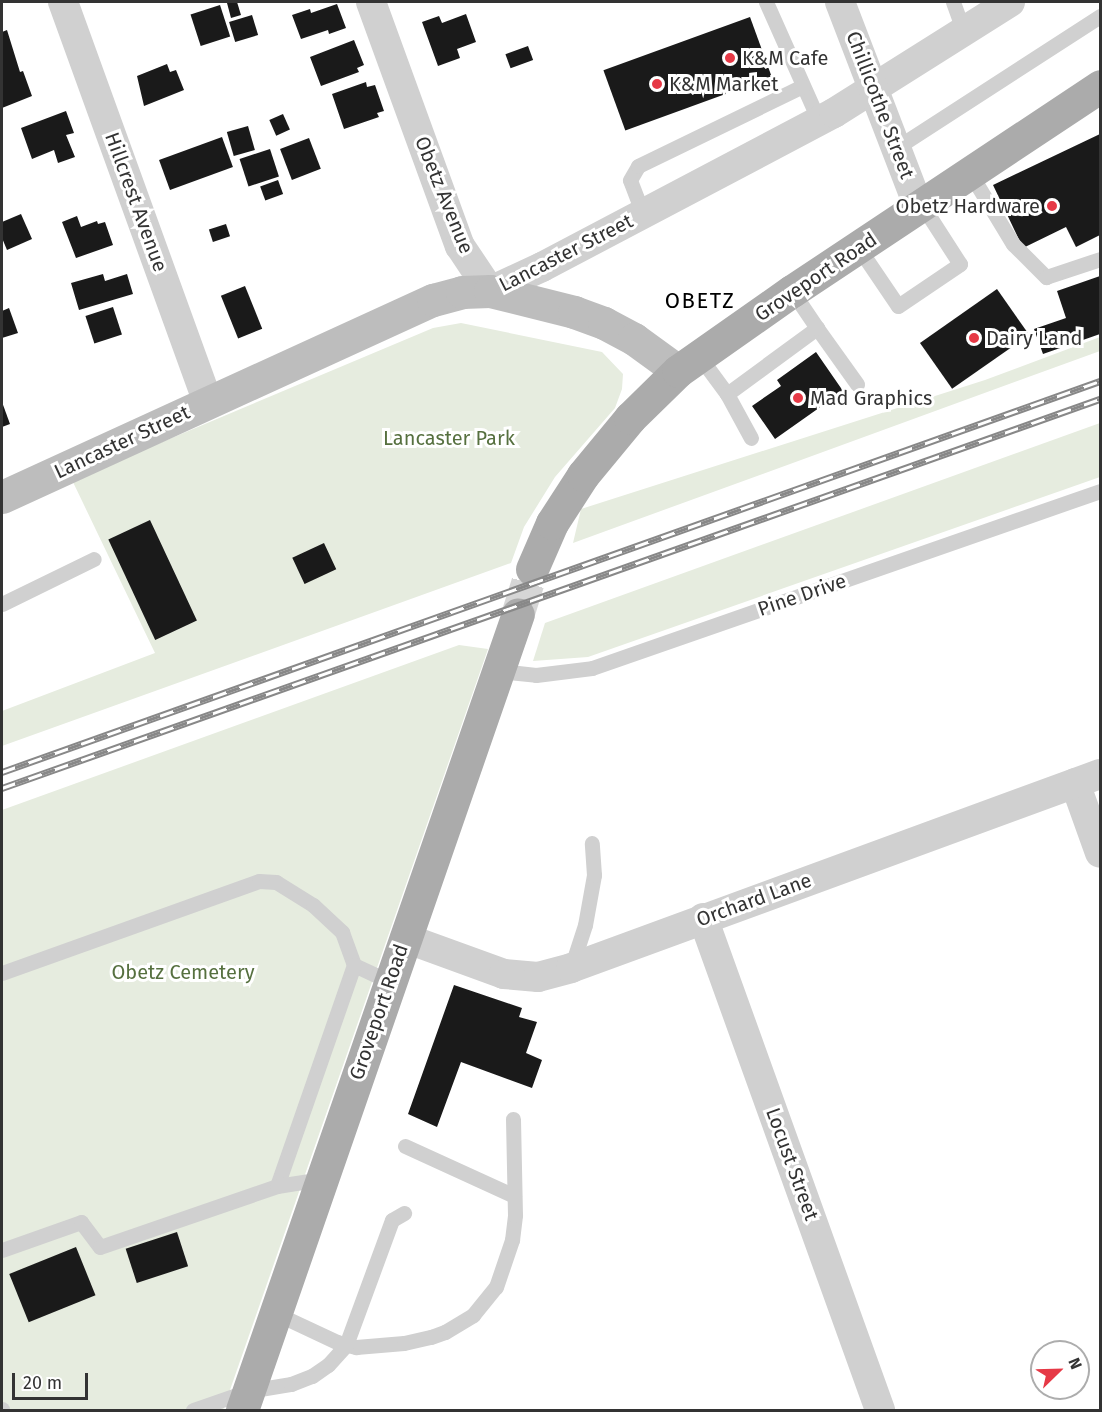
<!DOCTYPE html>
<style>
body{margin:0}
#map{position:relative;width:1102px;height:1412px;overflow:hidden;background:#fff;font-family:"Fira Sans",sans-serif}
div>[style]{position:absolute}
[style*='--x']{left:calc(var(--x)*1px);top:calc(var(--y)*1px);width:calc(var(--w)*1px);rotate:calc(var(--a)*1deg)}
.green>*{inset:0;background:#e6ecdf}
.building>*{inset:0;background:#1a1a1a;transform-origin:0 0}
.primary-tunnel>*{height:33px;margin-top:-16.5px;transform-origin:0;background:repeating-linear-gradient(90deg,#d6d6d6 0 33px,transparent 0 49px)}
.lane>*{height:15px;margin:-7.5px;padding:0 7.5px;transform-origin:7.5px;border-radius:7.5px;background:#d0d0d0}
.street>*{height:30px;margin:-15px;padding:0 15px;transform-origin:15px;border-radius:15px;background:#d0d0d0}
.secondary>*{height:33px;margin:-16.5px;padding:0 16.5px;transform-origin:16.5px;border-radius:16.5px;background:#bdbdbd}
.primary>*{height:33px;margin:-16.5px;padding:0 16.5px;transform-origin:16.5px;border-radius:16.5px;background:#ababab}
.rail>*{height:7px;margin-top:-3.5px;transform-origin:0;background:repeating-linear-gradient(90deg,#fff 0 14px,#888 0 28px);box-sizing:border-box;border-block:2px solid #888}
.dots>*{width:16px;height:16px;translate:-50% -50%;box-sizing:border-box;border:3px solid #fff;border-radius:50%}
span{translate:-50% -50%;white-space:nowrap;text-align:center;line-height:1.15;-webkit-text-stroke:6px #fff;paint-order:stroke}
.poi-label{font-size:20px;color:#333}
.left{translate:0 -50%;text-align:left}
.right{translate:-100% -50%;text-align:right}
.street-label{font-size:20px;color:#333}
.park-label{font-size:20px;color:#56703f}
.quarter-label{font-size:22px;color:#000;letter-spacing:1.5px}
.frame{position:absolute;inset:0;border:3px solid #333;pointer-events:none}
.north{position:absolute;left:1030px;top:1340px;width:60px;height:60px;box-sizing:border-box;background:#fff;border:2px solid #adadad;border-radius:50%;rotate:67deg;font-size:16px;font-weight:700;line-height:24px;text-align:center;color:#333}
.north::after{content:'';display:block;margin:auto;width:21px;height:27px;background:#e63946;clip-path:polygon(50% 0,100% 100%,50% 72%,0 100%)}
.scale{position:absolute;left:12px;top:1373px;width:76px;height:27px;box-sizing:border-box;border:3px solid #333;border-top:0;padding-left:8px;font-size:18px;line-height:21px;white-space:nowrap;color:#333;-webkit-text-stroke:4px #fff;paint-order:stroke}
</style>
<div id="map">
<div class="green">
<div style="clip-path:polygon(461px 323px,602px 352px,623px 374px,622px 389px,615px 408px,555px 477px,524px 527px,511px 563px,2px 746px,2px 711px,155px 653px,72px 480px,433px 328px)"></div>
<div style="clip-path:polygon(1100px 337px,1100px 351px,573px 543px,581px 509px,985px 380px)"></div>
<div style="clip-path:polygon(1100px 423px,1100px 477px,588px 657px,533px 661px,545px 623px)"></div>
<div style="clip-path:polygon(459px 645px,488px 649px,223px 1410px,2px 1410px,2px 810px)"></div>
</div>
<div class="building">
<div style="clip-path:polygon(237px 2px,241px 15px,231px 18px,227px 3px)"></div>
<div style="clip-path:polygon(337px 4px,346px 28px,329px 34px,328px 30px,301px 39px,292px 15px,310px 9px,311px 13px)"></div>
<div style="left:220px;top:5px;width:33px;height:31px;rotate:72deg"></div>
<div style="clip-path:polygon(466px 14px,476px 42px,457px 49px,460px 58px,438px 66px,422px 22px,439px 16px,442px 23px)"></div>
<div style="left:252px;top:15px;width:21px;height:24px;rotate:73deg"></div>
<div style="left:750px;top:17px;width:64px;height:156px;rotate:70deg"></div>
<div style="clip-path:polygon(7px 30px,20px 72px,23px 71px,32px 96px,2px 108px,2px 32px)"></div>
<div style="clip-path:polygon(354px 40px,364px 65px,357px 68px,359px 72px,321px 86px,310px 57px)"></div>
<div style="left:528px;top:46px;width:15px;height:24px;rotate:70deg"></div>
<div style="clip-path:polygon(167px 64px,170px 72px,176px 70px,184px 90px,144px 106px,137px 76px)"></div>
<div style="clip-path:polygon(366px 82px,367px 87px,375px 85px,384px 111px,377px 113px,379px 117px,344px 129px,332px 94px)"></div>
<div style="clip-path:polygon(66px 111px,74px 133px,66px 135px,75px 157px,58px 163px,54px 150px,32px 159px,21px 128px)"></div>
<div style="left:283px;top:114px;width:17px;height:15px;rotate:66deg"></div>
<div style="left:248px;top:126px;width:25px;height:22px;rotate:74deg"></div>
<div style="clip-path:polygon(1100px 134px,1100px 235px,1076px 247px,1066px 227px,1023px 248px,993px 185px)"></div>
<div style="left:222px;top:137px;width:32px;height:67px;rotate:70deg"></div>
<div style="left:309px;top:138px;width:33px;height:31px;rotate:69deg"></div>
<div style="left:270px;top:149px;width:29px;height:32px;rotate:72deg"></div>
<div style="left:278px;top:180px;width:15px;height:19px;rotate:70deg"></div>
<div style="clip-path:polygon(21px 214px,32px 239px,7px 250px,2px 238px,2px 222px)"></div>
<div style="clip-path:polygon(77px 216px,81px 227px,97px 221px,98px 224px,105px 222px,113px 245px,76px 258px,62px 222px)"></div>
<div style="left:226px;top:224px;width:13px;height:18px;rotate:72deg"></div>
<div style="clip-path:polygon(103px 274px,105px 281px,127px 274px,133px 294px,79px 310px,71px 283px)"></div>
<div style="clip-path:polygon(1100px 276px,1100px 334px,1043px 354px,1034px 329px,1066px 318px,1057px 291px)"></div>
<div style="left:245px;top:286px;width:46px;height:26px;rotate:68deg"></div>
<div style="left:997px;top:289px;width:56px;height:94px;rotate:55deg"></div>
<div style="left:113px;top:307px;width:29px;height:29px;rotate:72deg"></div>
<div style="clip-path:polygon(9px 308px,18px 333px,2px 338px,2px 311px)"></div>
<div style="clip-path:polygon(816px 352px,843px 391px,775px 439px,752px 406px,781px 386px,777px 380px)"></div>
<div style="clip-path:polygon(2px 402px,10px 424px,2px 427px)"></div>
<div style="left:150px;top:520px;width:111px;height:46px;rotate:65deg"></div>
<div style="left:324px;top:543px;width:29px;height:35px;rotate:65deg"></div>
<div style="clip-path:polygon(454px 985px,522px 1008px,519px 1017px,537px 1022px,526px 1053px,542px 1060px,532px 1088px,461px 1062px,437px 1127px,408px 1114px)"></div>
<div style="left:177px;top:1232px;width:36px;height:54px;rotate:72deg"></div>
<div style="left:76px;top:1247px;width:52px;height:72px;rotate:68deg"></div>
</div>
<div class="primary-tunnel">
<div style="--x:518;--y:614;--w:47;--a:-72.7"></div>
</div>
<div class="lane">
<div style="--x:766;--y:2;--w:130;--a:66"></div>
<div style="--x:953;--y:2;--w:32;--a:70"></div>
<div style="--x:896;--y:148;--w:243;--a:-32.9"></div>
<div style="--x:970;--y:173;--w:83;--a:58.8"></div>
<div style="--x:1013;--y:244;--w:47;--a:45"></div>
<div style="--x:1046;--y:277;--w:57;--a:-18.4"></div>
<div style="--x:643;--y:214;--w:36;--a:-111"></div>
<div style="--x:630;--y:180;--w:16;--a:-60"></div>
<div style="--x:638;--y:166;--w:183;--a:-25.9"></div>
<div style="--x:858;--y:247;--w:71;--a:55.9"></div>
<div style="--x:898;--y:306;--w:75;--a:-34.1"></div>
<div style="--x:960;--y:264;--w:70;--a:-122.8"></div>
<div style="--x:817;--y:328;--w:69;--a:54.5"></div>
<div style="--x:699;--y:356;--w:47;--a:53.6"></div>
<div style="--x:727;--y:394;--w:112;--a:-36.3"></div>
<div style="--x:817;--y:328;--w:45;--a:-124"></div>
<div style="--x:727;--y:394;--w:50;--a:61.4"></div>
<div style="--x:2;--y:604;--w:102;--a:-26.1"></div>
<div style="--x:499;--y:671;--w:37;--a:6"></div>
<div style="--x:536;--y:675;--w:56;--a:-7.1"></div>
<div style="--x:592;--y:668;--w:538;--a:-19.21"></div>
<div style="--x:571;--y:968;--w:45;--a:-72"></div>
<div style="--x:585;--y:925;--w:51;--a:-79.8"></div>
<div style="--x:594;--y:875;--w:32;--a:-94"></div>
<div style="--x:2;--y:973;--w:273;--a:-19.7"></div>
<div style="--x:259;--y:881;--w:17;--a:3"></div>
<div style="--x:276;--y:882;--w:44;--a:31.9"></div>
<div style="--x:313;--y:905;--w:40;--a:43"></div>
<div style="--x:342;--y:932;--w:35;--a:70"></div>
<div style="--x:354;--y:965;--w:40;--a:25"></div>
<div style="--x:405;--y:1146;--w:120;--a:24.6"></div>
<div style="--x:277;--y:1186;--w:234;--a:-70.8"></div>
<div style="--x:2;--y:1250;--w:84;--a:-19.5"></div>
<div style="--x:81;--y:1222;--w:31;--a:53"></div>
<div style="--x:100;--y:1247;--w:187;--a:-19"></div>
<div style="--x:277;--y:1186;--w:46;--a:-8.8"></div>
<div style="--x:275;--y:1313;--w:68;--a:25.1"></div>
<div style="--x:337;--y:1342;--w:20;--a:15"></div>
<div style="--x:356;--y:1347;--w:48;--a:-4.8"></div>
<div style="--x:404;--y:1343;--w:28;--a:-13"></div>
<div style="--x:431;--y:1337;--w:15;--a:-20"></div>
<div style="--x:445;--y:1332;--w:33;--a:-31"></div>
<div style="--x:473;--y:1315;--w:36;--a:-51"></div>
<div style="--x:496;--y:1287;--w:50;--a:-71.2"></div>
<div style="--x:512;--y:1240;--w:25;--a:-83"></div>
<div style="--x:515;--y:1215;--w:96;--a:-91.2"></div>
<div style="--x:2;--y:1409;--w:1;--a:90"></div>
<div style="--x:193;--y:1410;--w:58;--a:-19.1"></div>
<div style="--x:248;--y:1391;--w:44;--a:-9.2"></div>
<div style="--x:291;--y:1384;--w:22;--a:-21"></div>
<div style="--x:312;--y:1376;--w:19;--a:-35"></div>
<div style="--x:328;--y:1365;--w:27;--a:-48"></div>
<div style="--x:346;--y:1345;--w:133;--a:-69.8"></div>
<div style="--x:392;--y:1220;--w:14;--a:-30"></div>
</div>
<div class="street">
<div style="--x:63;--y:2;--w:425;--a:70.1"></div>
<div style="--x:371;--y:2;--w:260;--a:70"></div>
<div style="--x:460;--y:246;--w:54;--a:56.3"></div>
<div style="--x:490;--y:291;--w:57;--a:-24.8"></div>
<div style="--x:542;--y:267;--w:330;--a:-27.8"></div>
<div style="--x:834;--y:113;--w:208;--a:-32.2"></div>
<div style="--x:840;--y:2;--w:221;--a:69"></div>
<div style="--x:1075;--y:783;--w:74;--a:70.3"></div>
<div style="--x:703;--y:918;--w:523;--a:70.21"></div>
<div style="--x:405;--y:938;--w:105;--a:20"></div>
<div style="--x:504;--y:974;--w:34;--a:5"></div>
<div style="--x:538;--y:977;--w:34;--a:-15"></div>
<div style="--x:571;--y:968;--w:563;--a:-20.14"></div>
</div>
<div class="secondary">
<div style="--x:2;--y:497;--w:474;--a:-24.6"></div>
<div style="--x:433;--y:300;--w:30;--a:-15"></div>
<div style="--x:462;--y:292;--w:28;--a:-2"></div>
<div style="--x:490;--y:291;--w:87;--a:14"></div>
<div style="--x:574;--y:312;--w:32;--a:20"></div>
<div style="--x:604;--y:323;--w:34;--a:28"></div>
<div style="--x:634;--y:339;--w:54;--a:36"></div>
</div>
<div class="primary">
<div style="--x:532;--y:569;--w:50;--a:-66.5"></div>
<div style="--x:552;--y:523;--w:57;--a:-57.1"></div>
<div style="--x:583;--y:475;--w:74;--a:-50.5"></div>
<div style="--x:630;--y:418;--w:67;--a:-44.4"></div>
<div style="--x:678;--y:371;--w:139;--a:-35.1"></div>
<div style="--x:792;--y:291;--w:370;--a:-33.6"></div>
<div style="--x:242;--y:1410;--w:842;--a:-70.88"></div>
</div>
<div class="rail">
<div style="--x:2;--y:772;--w:1166;--a:-19.6"></div>
<div style="--x:2;--y:788;--w:1165;--a:-19.51"></div>
</div>
<div class="dots">
<div style="left:730px;top:58px;background:#e63946"></div>
<div style="left:657px;top:84px;background:#e63946"></div>
<div style="left:1052px;top:206px;background:#e63946"></div>
<div style="left:974px;top:338px;background:#e63946"></div>
<div style="left:798px;top:398px;background:#e63946"></div>
</div>
<div class="poi-label">
<span class="left" style="left:742px;top:58px">K&amp;M Cafe</span>
<span class="left" style="left:669px;top:84px">K&amp;M Market</span>
<span class="right" style="left:1040px;top:206px">Obetz Hardware</span>
<span class="left" style="left:986px;top:338px">Dairy Land</span>
<span class="left" style="left:810px;top:398px">Mad Graphics</span>
</div>
<div class="street-label">
<span style="left:880px;top:105px;rotate:69deg">Chillicothe Street</span>
<span style="left:444px;top:195px;rotate:68deg">Obetz Avenue</span>
<span style="left:136px;top:202px;rotate:70deg">Hillcrest Avenue</span>
<span style="left:566px;top:253px;rotate:-27deg">Lancaster Street</span>
<span style="left:816px;top:277px;rotate:-34deg">Groveport Road</span>
<span style="left:122px;top:442px;rotate:-25deg">Lancaster Street</span>
<span style="left:802px;top:595px;rotate:-19deg">Pine Drive</span>
<span style="left:754px;top:900px;rotate:-20deg">Orchard Lane</span>
<span style="left:379px;top:1012px;rotate:-71deg">Groveport Road</span>
<span style="left:792px;top:1164px;rotate:70deg">Locust Street</span>
</div>
<div class="park-label">
<span style="left:449px;top:438px">Lancaster Park</span>
<span style="left:183px;top:972px">Obetz Cemetery</span>
</div>
<div class="quarter-label">
<span style="left:700px;top:301px">OBETZ</span>
</div>
<div class="frame"></div>
<div class="north">N</div>
<div class="scale">20 m</div>
</div>
